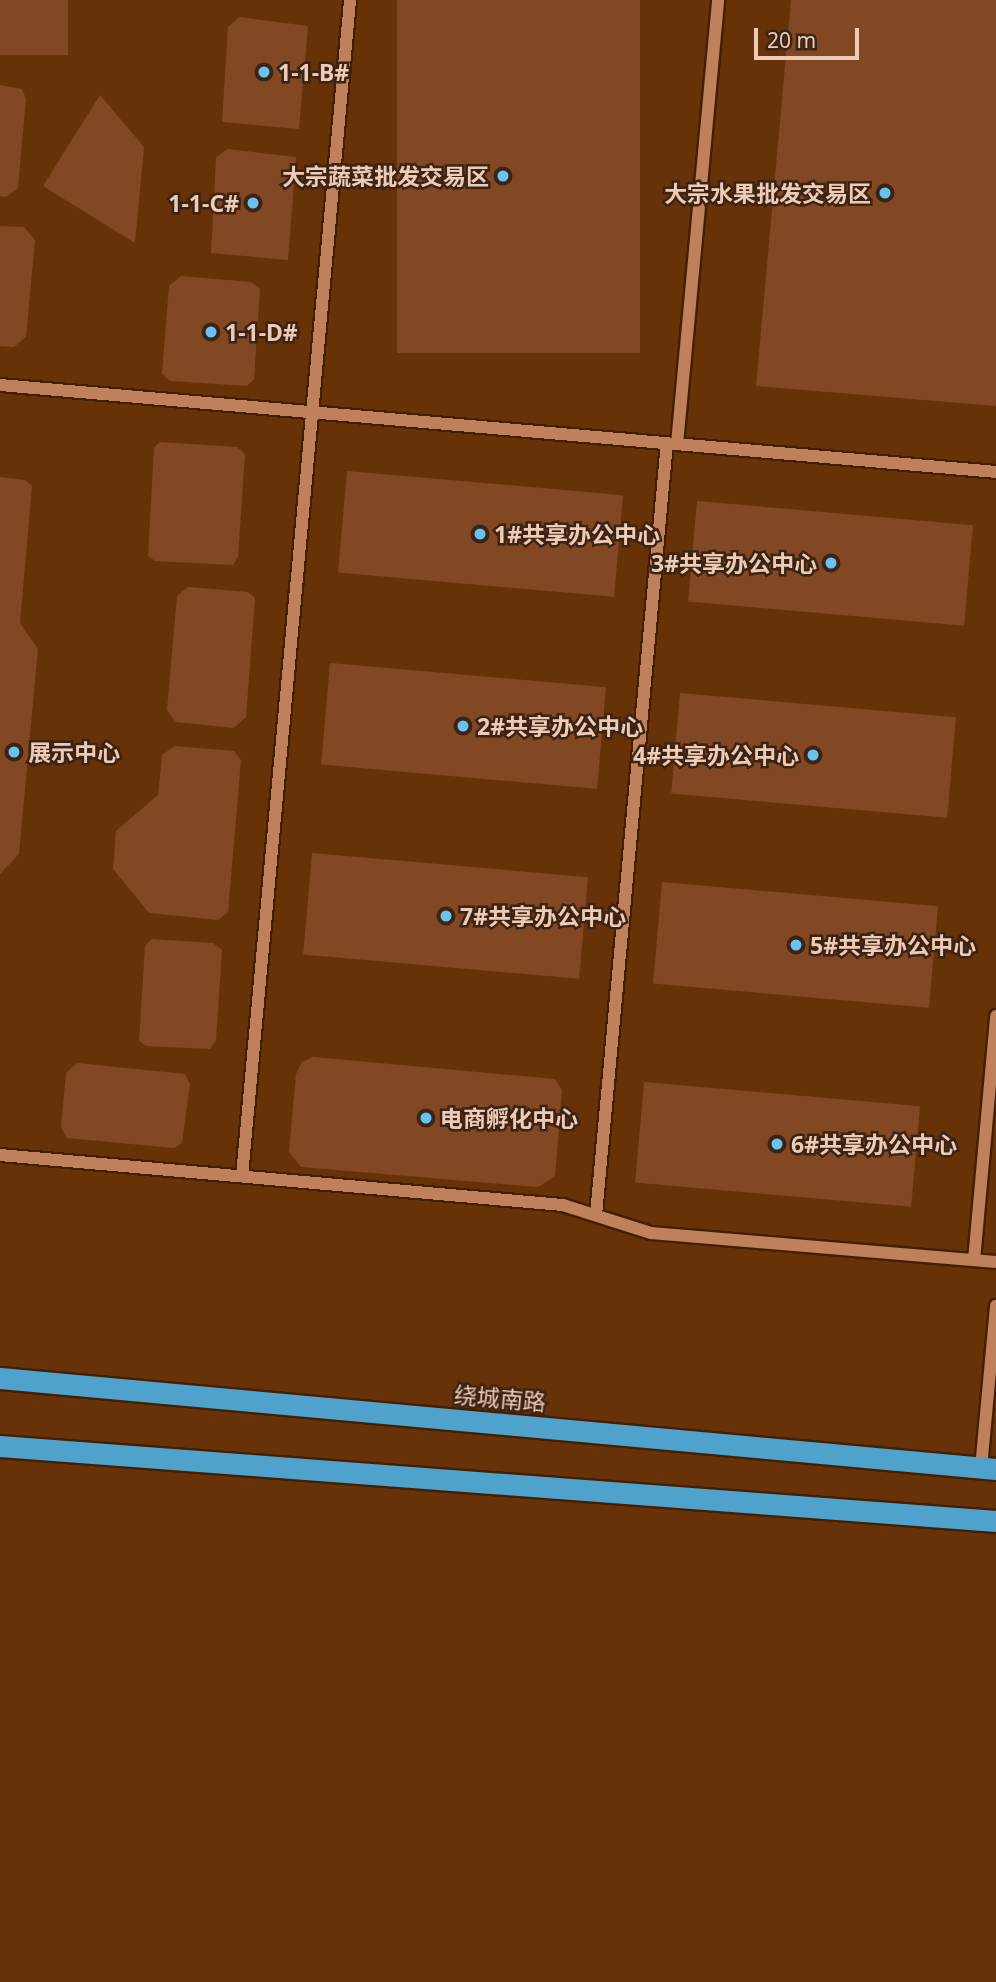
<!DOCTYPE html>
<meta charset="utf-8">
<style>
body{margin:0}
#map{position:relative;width:996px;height:1982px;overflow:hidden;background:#683208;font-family:"Noto Sans","Noto Sans SC",sans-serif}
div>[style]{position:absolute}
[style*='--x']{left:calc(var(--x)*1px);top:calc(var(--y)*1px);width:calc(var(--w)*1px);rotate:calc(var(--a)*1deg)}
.building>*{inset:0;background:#814823;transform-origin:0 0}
.roads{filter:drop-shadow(2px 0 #451d00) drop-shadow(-2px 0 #451d00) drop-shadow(0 2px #451d00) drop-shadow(0 -2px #451d00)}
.minor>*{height:12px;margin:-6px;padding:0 6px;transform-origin:6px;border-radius:6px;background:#be815b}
.highway>*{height:21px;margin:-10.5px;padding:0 10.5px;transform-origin:10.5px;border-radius:10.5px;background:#4ea2cb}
.dots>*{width:19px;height:19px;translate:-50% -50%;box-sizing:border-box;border:4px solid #3c2313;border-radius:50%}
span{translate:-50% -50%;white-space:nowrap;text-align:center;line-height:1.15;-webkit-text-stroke:5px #3c2313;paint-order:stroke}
.poi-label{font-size:23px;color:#eccbb7;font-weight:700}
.left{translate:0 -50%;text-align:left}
.right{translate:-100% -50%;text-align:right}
.street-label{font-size:23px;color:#eccbb7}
.scale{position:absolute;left:754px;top:28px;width:105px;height:32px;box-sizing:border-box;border:4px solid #eccbb7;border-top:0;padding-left:9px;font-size:21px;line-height:24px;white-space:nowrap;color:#eccbb7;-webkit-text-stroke:5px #3c2313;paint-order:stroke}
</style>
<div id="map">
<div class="building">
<div style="left:0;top:0;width:68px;height:55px"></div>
<div style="left:397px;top:0;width:243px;height:353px"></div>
<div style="clip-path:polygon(791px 0,996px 0,996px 406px,756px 386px)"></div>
<div style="clip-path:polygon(239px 17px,308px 26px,299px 129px,222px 122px,228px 27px)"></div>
<div style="clip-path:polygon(0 85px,22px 89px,26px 99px,18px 188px,6px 197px,0 196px)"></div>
<div style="clip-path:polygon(100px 95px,144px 147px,135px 243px,43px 186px)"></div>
<div style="clip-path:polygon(227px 149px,296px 157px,288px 260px,211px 253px,216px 158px)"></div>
<div style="clip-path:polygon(0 226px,24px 227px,35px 240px,26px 337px,14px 347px,0 346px)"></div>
<div style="clip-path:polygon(181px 276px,251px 282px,260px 289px,254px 379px,247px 386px,170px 381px,162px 374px,169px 286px)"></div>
<div style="clip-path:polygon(160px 442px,237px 447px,245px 454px,238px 557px,233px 565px,155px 561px,148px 556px,154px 448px)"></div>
<div style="left:347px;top:471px;width:277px;height:102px;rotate:5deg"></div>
<div style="clip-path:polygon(0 477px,25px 480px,32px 486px,20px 623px,38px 649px,19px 854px,0 874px)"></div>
<div style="left:697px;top:501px;width:277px;height:101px;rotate:5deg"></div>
<div style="clip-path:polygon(188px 587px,248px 592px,255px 598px,246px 717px,234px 728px,176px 722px,167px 710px,177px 596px)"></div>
<div style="left:330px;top:663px;width:277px;height:102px;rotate:5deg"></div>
<div style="left:680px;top:693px;width:277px;height:101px;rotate:5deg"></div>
<div style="clip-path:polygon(175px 746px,234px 751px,241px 760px,228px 912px,218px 920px,149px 913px,113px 869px,116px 831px,158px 795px,162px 755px)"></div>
<div style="left:312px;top:853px;width:277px;height:102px;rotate:5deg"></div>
<div style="left:662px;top:882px;width:277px;height:102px;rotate:5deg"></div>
<div style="clip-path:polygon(151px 939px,213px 943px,222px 950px,216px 1041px,210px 1049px,146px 1046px,139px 1041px,145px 946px)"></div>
<div style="clip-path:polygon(313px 1057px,555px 1079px,562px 1090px,555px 1176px,538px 1187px,301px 1167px,289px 1152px,296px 1074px,302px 1062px)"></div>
<div style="clip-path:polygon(77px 1063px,185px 1074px,190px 1084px,182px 1143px,174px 1148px,67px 1138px,61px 1127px,66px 1073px)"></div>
<div style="left:644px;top:1082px;width:277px;height:101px;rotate:5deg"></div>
</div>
<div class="roads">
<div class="minor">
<div style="--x:0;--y:385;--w:1000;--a:4.99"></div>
<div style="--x:677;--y:444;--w:446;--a:-84.7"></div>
<div style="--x:0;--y:1155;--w:565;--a:5.08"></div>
<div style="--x:563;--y:1205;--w:92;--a:17.7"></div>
<div style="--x:651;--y:1233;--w:346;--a:4.8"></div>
<div style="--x:242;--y:1176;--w:1181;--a:-84.75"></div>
<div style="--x:596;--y:1215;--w:775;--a:-84.75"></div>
<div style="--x:974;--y:1260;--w:245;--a:-84.8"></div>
<div style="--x:981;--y:1468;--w:163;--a:-84.7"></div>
</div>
<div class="highway">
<div style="--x:0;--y:1378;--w:1000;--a:5.22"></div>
<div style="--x:0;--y:1446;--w:999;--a:4.31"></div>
</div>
</div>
<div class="dots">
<div style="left:264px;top:72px;background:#69c3f1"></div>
<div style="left:503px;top:176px;background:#69c3f1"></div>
<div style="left:885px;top:193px;background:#69c3f1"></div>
<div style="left:253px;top:203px;background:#69c3f1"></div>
<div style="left:211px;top:332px;background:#69c3f1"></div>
<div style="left:480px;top:534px;background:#69c3f1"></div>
<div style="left:831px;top:563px;background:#69c3f1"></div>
<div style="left:463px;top:726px;background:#69c3f1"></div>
<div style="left:14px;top:752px;background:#69c3f1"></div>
<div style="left:813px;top:755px;background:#69c3f1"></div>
<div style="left:446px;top:916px;background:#69c3f1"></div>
<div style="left:796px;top:945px;background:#69c3f1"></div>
<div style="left:426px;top:1118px;background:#69c3f1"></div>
<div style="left:777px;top:1144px;background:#69c3f1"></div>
</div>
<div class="poi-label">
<span class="left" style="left:278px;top:72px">1-1-B#</span>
<span class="right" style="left:489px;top:176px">大宗蔬菜批发交易区</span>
<span class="right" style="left:871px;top:193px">大宗水果批发交易区</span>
<span class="right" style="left:239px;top:203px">1-1-C#</span>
<span class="left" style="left:225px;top:332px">1-1-D#</span>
<span class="left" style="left:494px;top:534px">1#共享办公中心</span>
<span class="right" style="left:817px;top:563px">3#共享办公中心</span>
<span class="left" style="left:477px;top:726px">2#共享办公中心</span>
<span class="left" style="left:28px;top:752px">展示中心</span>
<span class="right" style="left:799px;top:755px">4#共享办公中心</span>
<span class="left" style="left:460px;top:916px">7#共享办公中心</span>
<span class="left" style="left:810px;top:945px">5#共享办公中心</span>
<span class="left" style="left:440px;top:1118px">电商孵化中心</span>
<span class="left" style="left:791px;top:1144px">6#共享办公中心</span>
</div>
<div class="street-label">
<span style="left:500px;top:1398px;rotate:5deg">绕城南路</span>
</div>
<div class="scale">20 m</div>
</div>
